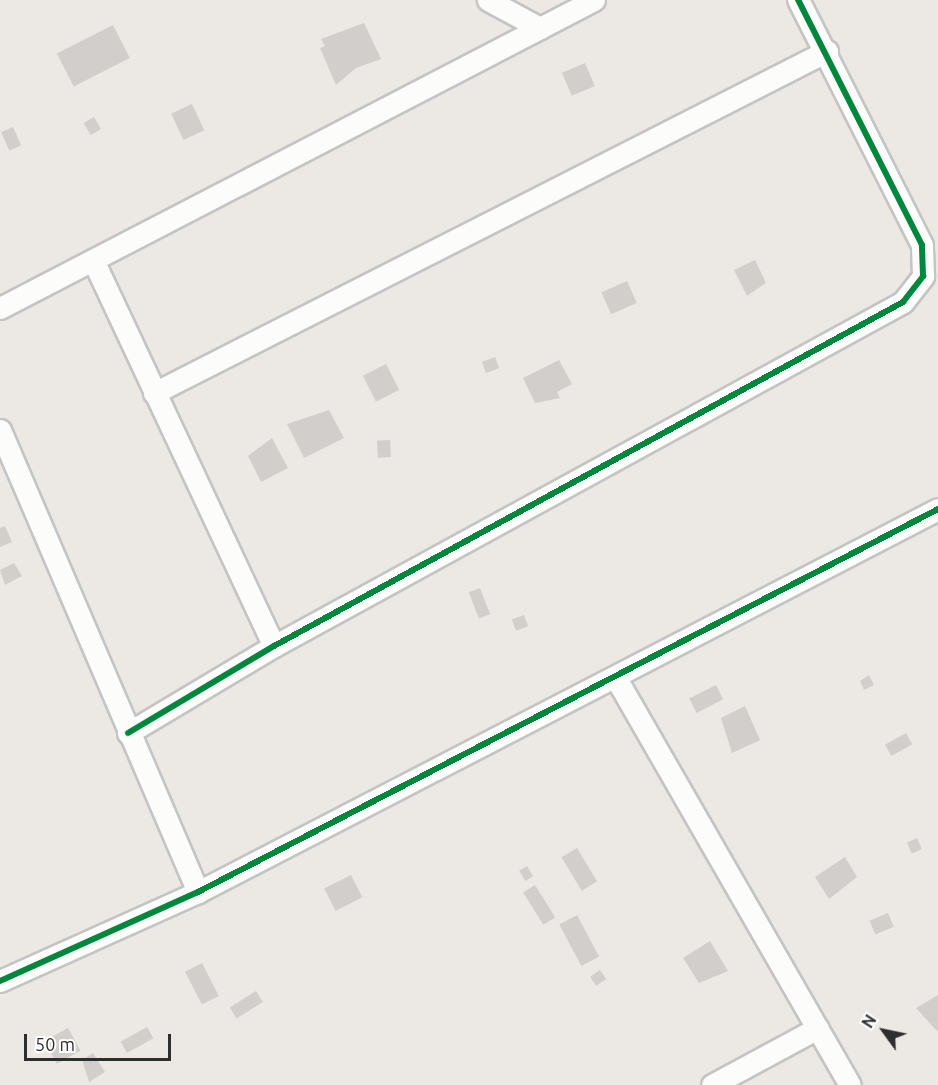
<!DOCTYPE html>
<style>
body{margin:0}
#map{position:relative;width:938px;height:1085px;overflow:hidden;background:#ece8e4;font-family:Ubuntu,sans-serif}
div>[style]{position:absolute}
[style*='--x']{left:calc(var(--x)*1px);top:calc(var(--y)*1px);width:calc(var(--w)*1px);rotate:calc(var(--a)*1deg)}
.building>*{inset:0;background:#d1cecb;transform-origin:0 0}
.roads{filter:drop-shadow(2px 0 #c5c4c5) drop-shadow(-2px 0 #c5c4c5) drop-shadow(0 2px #c5c4c5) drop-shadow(0 -2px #c5c4c5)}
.minor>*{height:21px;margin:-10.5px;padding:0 10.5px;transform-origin:10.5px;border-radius:10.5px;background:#fcfcfb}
.cycleway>*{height:6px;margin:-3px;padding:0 3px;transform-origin:3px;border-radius:3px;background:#00873e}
span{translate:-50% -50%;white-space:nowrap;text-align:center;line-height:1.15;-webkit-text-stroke:4.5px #fff;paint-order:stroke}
.north{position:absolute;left:854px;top:1001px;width:60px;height:60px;-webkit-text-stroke:4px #fff;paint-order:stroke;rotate:303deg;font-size:16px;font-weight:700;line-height:24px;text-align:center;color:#2e2e2e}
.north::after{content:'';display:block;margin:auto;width:21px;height:27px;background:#2e2e2e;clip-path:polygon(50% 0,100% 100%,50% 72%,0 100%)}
.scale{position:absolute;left:24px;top:1034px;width:147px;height:27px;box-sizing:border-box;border:3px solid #2e2e2e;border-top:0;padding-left:8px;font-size:18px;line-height:21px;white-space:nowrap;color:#2e2e2e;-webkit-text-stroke:4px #fff;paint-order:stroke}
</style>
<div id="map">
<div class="building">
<div style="clip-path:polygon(364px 23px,381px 59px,356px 68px,336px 85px,320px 48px,325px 46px,321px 39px)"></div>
<div style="left:113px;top:25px;width:37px;height:63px;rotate:63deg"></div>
<div style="left:585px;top:63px;width:25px;height:25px;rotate:67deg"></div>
<div style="left:192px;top:104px;width:29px;height:23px;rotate:65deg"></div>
<div style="left:94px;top:117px;width:14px;height:12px;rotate:60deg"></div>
<div style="left:13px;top:127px;width:20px;height:13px;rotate:66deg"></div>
<div style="clip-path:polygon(755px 260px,766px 283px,747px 296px,734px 270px)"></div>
<div style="left:627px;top:281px;width:24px;height:28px;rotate:66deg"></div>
<div style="left:495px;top:357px;width:12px;height:14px;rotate:70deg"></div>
<div style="clip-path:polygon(559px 360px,572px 384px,557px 392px,560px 398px,535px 403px,523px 378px)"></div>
<div style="left:386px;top:364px;width:29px;height:26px;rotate:63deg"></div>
<div style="clip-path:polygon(329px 410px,344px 438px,304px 458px,287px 424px)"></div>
<div style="clip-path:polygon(272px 438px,288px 468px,261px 482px,248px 456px)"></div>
<div style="left:390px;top:440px;width:17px;height:13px;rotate:87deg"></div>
<div style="clip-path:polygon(5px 526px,12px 542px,0 547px,0 528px)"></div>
<div style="clip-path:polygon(14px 563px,22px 576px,5px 585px,0 570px)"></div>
<div style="left:480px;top:588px;width:28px;height:12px;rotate:69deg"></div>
<div style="left:524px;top:615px;width:12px;height:13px;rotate:70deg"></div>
<div style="clip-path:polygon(869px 675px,874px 685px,864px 690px,860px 681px)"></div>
<div style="left:716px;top:685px;width:16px;height:30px;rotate:63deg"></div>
<div style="clip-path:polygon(745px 706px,760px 740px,732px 753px,721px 718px)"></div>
<div style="left:906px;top:733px;width:13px;height:24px;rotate:61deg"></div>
<div style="left:917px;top:838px;width:12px;height:11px;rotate:66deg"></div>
<div style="left:577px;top:848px;width:39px;height:18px;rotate:59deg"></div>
<div style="clip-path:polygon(845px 857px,857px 877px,829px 899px,815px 877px)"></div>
<div style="left:527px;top:866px;width:12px;height:9px;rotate:59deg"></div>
<div style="left:351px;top:875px;width:25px;height:30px;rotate:63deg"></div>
<div style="left:535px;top:885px;width:38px;height:14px;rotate:58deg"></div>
<div style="left:888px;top:913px;width:15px;height:20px;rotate:67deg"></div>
<div style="left:577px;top:915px;width:47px;height:20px;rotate:62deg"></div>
<div style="clip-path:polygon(710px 941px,728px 971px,699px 983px,683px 958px)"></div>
<div style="left:202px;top:963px;width:37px;height:19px;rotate:63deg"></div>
<div style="left:600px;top:970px;width:11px;height:12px;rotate:56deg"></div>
<div style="left:256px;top:991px;width:13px;height:31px;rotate:58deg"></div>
<div style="clip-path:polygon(938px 995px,938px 1030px,937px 1031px,916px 1008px)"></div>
<div style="left:147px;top:1027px;width:13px;height:30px;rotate:61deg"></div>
<div style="left:68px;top:1028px;width:26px;height:27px;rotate:61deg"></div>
<div style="clip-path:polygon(93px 1053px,105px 1072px,89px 1082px,82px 1060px)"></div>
</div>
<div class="roads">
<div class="minor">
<div style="--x:488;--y:0;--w:59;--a:28.3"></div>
<div style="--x:93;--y:260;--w:426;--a:64.9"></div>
<div style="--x:0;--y:308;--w:669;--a:-27.41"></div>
<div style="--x:154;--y:393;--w:755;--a:-26.94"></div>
<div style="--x:0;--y:430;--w:503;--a:66.8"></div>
<div style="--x:617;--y:680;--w:467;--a:60.1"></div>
<div style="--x:128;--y:733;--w:170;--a:-30.8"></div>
<div style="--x:274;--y:646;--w:717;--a:-28.67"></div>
<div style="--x:903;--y:302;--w:33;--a:-52"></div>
<div style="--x:923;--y:276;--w:31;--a:-92"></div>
<div style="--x:922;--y:245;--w:275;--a:-116.8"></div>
<div style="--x:0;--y:981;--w:217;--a:-24.2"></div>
<div style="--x:198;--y:892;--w:833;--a:-27.36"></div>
<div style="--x:712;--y:1085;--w:120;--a:-28.3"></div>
</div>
</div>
<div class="cycleway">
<div style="--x:128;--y:733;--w:170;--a:-30.8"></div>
<div style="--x:274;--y:646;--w:717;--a:-28.67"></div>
<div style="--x:903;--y:302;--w:33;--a:-52"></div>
<div style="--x:923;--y:276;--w:31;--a:-92"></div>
<div style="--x:922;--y:245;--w:275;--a:-116.8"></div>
<div style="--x:0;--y:981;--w:217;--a:-24.2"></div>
<div style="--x:198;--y:892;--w:833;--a:-27.36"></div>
</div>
<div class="north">N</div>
<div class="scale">50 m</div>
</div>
